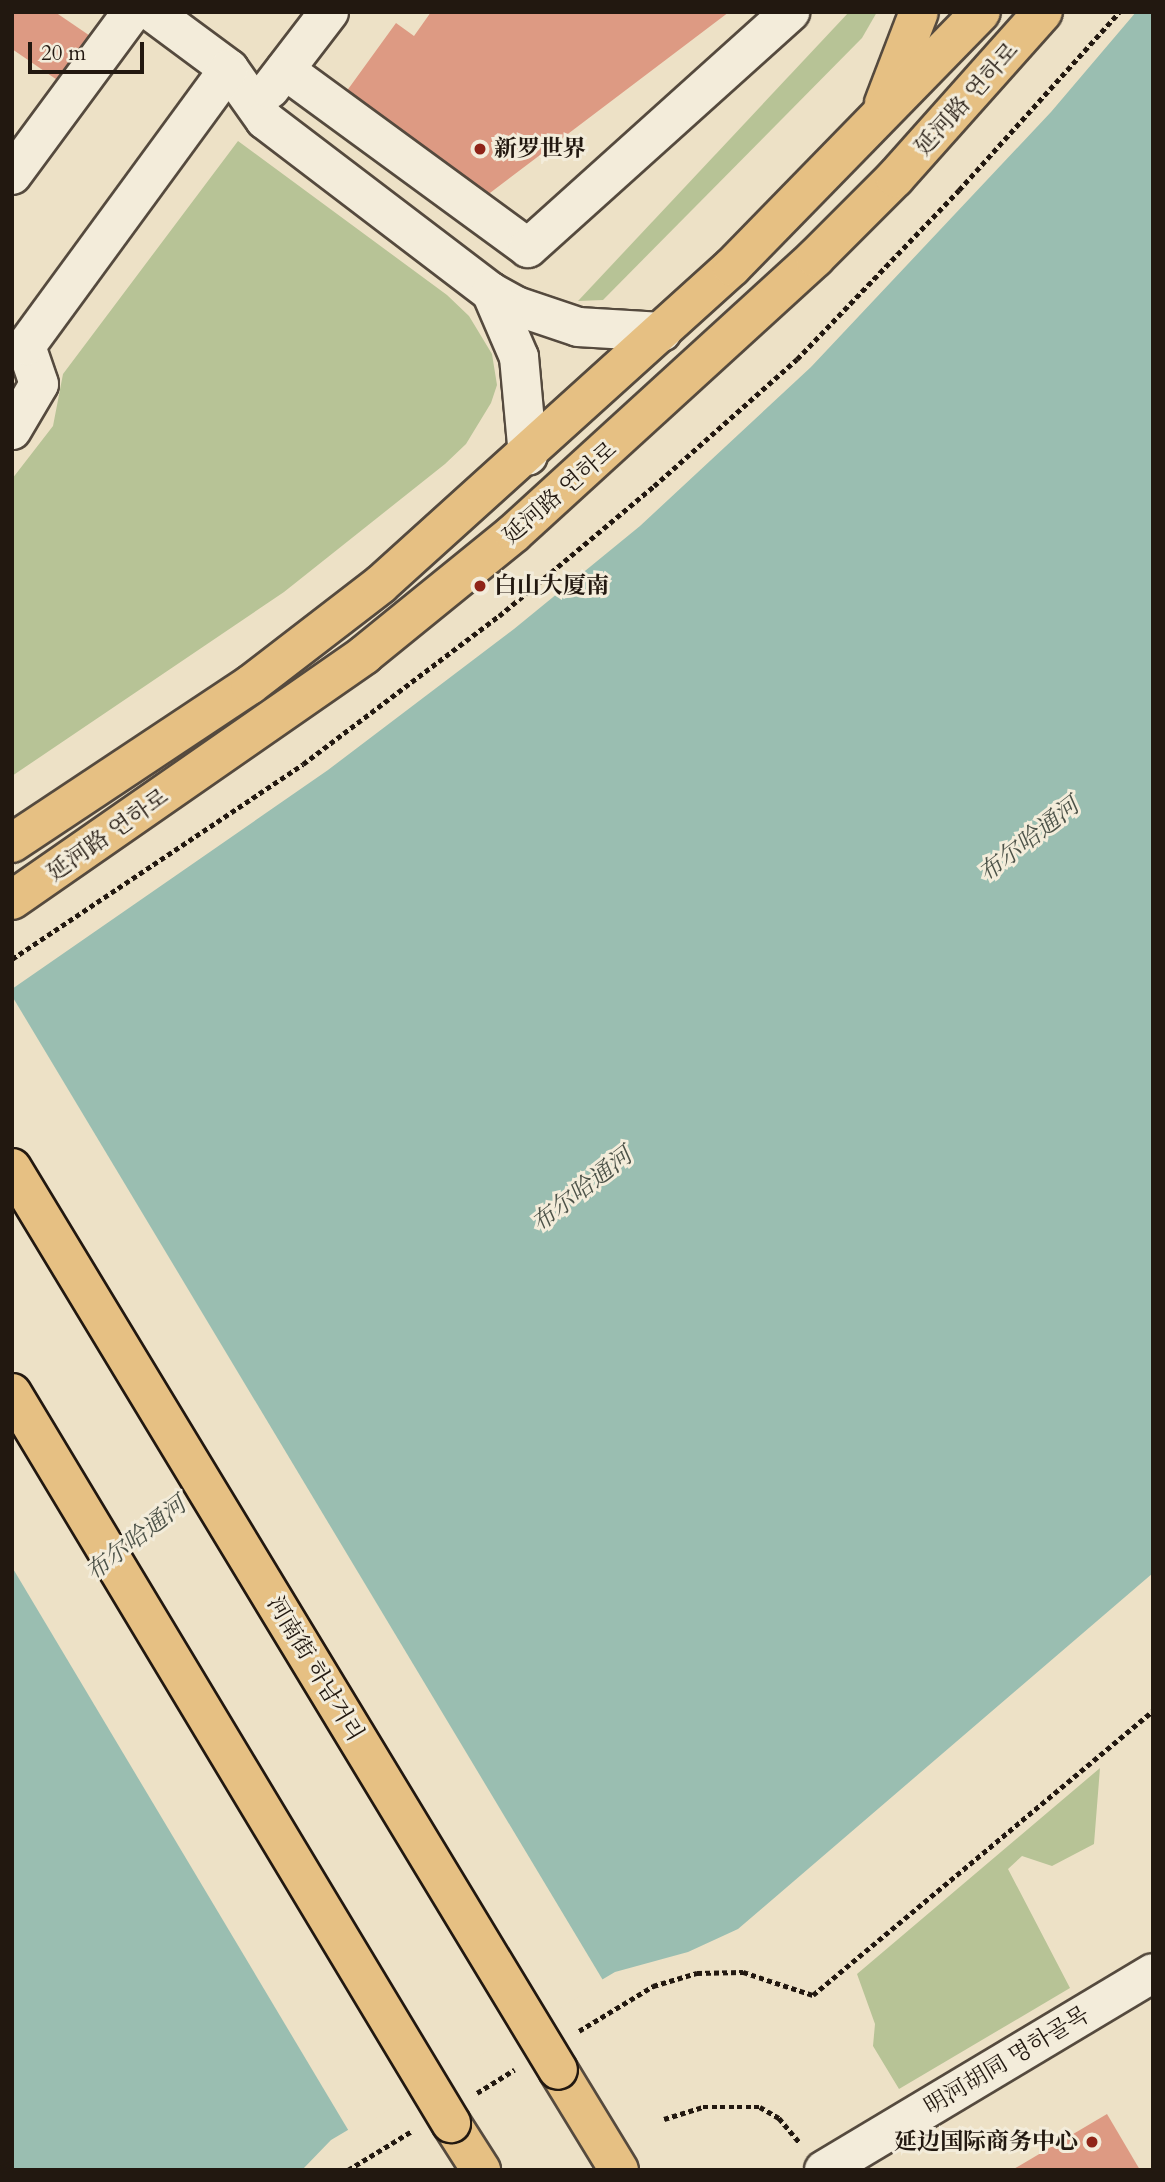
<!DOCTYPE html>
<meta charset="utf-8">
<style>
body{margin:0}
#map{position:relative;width:1165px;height:2182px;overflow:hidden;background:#ede1c6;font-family:Cardo,"Noto Serif SC","Noto Serif KR",serif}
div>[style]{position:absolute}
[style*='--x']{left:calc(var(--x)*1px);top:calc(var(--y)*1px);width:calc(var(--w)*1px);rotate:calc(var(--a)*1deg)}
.green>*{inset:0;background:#b7c396}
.water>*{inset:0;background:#9abeb1}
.pier>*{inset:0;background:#ede1c6}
.building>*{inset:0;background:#dd9a83}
.path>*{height:4.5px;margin-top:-2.25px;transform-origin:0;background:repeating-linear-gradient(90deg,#221810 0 5px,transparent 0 8.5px)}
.roads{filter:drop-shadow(2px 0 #554a3e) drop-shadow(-2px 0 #554a3e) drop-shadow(0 2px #554a3e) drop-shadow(0 -2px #554a3e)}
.minor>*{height:38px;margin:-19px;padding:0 19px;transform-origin:19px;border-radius:19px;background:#f3ecda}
.major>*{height:38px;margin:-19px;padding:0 19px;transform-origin:19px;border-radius:19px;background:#e6c083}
.bridges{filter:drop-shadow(2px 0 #221810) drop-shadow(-2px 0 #221810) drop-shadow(0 2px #221810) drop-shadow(0 -2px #221810)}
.major-bridge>*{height:38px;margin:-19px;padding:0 19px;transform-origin:19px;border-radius:19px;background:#e6c083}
.dots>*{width:19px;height:19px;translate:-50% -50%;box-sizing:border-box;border:4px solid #f3ecda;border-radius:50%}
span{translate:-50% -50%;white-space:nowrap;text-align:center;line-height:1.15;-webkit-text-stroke:6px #f3ecda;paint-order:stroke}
.street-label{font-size:23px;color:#221810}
.poi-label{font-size:23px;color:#221810;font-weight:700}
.left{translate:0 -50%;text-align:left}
.right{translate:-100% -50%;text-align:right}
.water-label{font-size:24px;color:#4c5248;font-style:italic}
.frame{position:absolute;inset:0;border:14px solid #221810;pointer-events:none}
.scale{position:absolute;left:28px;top:42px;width:116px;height:32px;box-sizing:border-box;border:4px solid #221810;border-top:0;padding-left:9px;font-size:21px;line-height:24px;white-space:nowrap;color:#221810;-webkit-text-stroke:5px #f3ecda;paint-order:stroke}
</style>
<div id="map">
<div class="green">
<div style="clip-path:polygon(849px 12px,877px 12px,862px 38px,603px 300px,578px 301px)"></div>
<div style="clip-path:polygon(238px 141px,447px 295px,469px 316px,492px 354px,497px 385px,491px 403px,466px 444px,445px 464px,284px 592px,12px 776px,12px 479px,53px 426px,63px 374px)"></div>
<div style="clip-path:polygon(1100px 1768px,1094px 1844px,1052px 1866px,1022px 1856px,1008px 1869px,1070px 1988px,899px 2089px,873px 2046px,875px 2024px,857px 1974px)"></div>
</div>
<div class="water">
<div style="clip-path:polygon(1136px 12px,1153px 12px,1153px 1573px,738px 1929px,688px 1952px,615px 1972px,331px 2140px,302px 2170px,12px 2170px,12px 989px,328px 770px,514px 629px,640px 526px,811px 367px,1051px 112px)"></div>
</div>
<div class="pier">
<div style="clip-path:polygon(12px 996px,604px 1982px,350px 2133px,12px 1567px)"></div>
</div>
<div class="building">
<div style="clip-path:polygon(12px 12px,55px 12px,99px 42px,66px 86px,12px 49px)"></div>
<div style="clip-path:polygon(431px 12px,729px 12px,482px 199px,341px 99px,396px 23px,414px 36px)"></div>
<div style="clip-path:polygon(1107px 2114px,1140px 2170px,1012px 2170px)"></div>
</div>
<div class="path">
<div style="--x:12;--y:959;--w:350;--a:-33.8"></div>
<div style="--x:303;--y:764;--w:246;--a:-37.1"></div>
<div style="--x:499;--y:616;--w:202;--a:-40"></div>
<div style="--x:654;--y:486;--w:191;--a:-41.6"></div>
<div style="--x:797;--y:359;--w:234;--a:-46.2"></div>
<div style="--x:959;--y:190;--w:239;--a:-48"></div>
<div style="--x:579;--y:2031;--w:87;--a:-31.3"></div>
<div style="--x:653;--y:1986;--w:46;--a:-16.5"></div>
<div style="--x:697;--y:1973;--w:46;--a:-1.2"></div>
<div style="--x:743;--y:1972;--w:74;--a:18.2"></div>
<div style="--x:813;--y:1995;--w:443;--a:-39.9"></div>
<div style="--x:477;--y:2093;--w:44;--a:-31.9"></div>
<div style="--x:664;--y:2119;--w:41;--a:-17.1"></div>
<div style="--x:703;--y:2107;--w:57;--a:0"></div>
<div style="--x:760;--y:2107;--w:22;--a:30"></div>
<div style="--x:779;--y:2118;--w:33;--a:50"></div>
<div style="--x:348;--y:2170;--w:75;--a:-31.4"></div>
</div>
<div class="roads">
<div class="minor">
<div style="--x:152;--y:12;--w:96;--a:36.5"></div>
<div style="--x:229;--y:69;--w:62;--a:54.8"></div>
<div style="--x:265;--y:120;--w:284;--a:37.3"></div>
<div style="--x:491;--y:292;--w:29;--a:29"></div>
<div style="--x:516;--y:306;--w:65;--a:18.7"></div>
<div style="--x:578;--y:327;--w:84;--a:3.4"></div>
<div style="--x:285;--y:70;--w:301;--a:36.2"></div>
<div style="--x:528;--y:248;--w:353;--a:-42"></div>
<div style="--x:270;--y:89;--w:97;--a:-52.5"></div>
<div style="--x:12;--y:175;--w:202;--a:-53.6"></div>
<div style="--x:491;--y:292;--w:71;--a:66.7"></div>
<div style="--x:519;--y:357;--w:99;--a:84.8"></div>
<div style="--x:12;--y:430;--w:53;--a:-59.6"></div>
<div style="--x:39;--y:384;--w:40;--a:-108.9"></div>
<div style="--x:26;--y:346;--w:343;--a:-53.8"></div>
<div style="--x:824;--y:2170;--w:383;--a:-30.9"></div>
</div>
<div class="major">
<div style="--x:884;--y:103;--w:97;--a:-69"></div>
<div style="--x:12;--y:843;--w:286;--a:-33.6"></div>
<div style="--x:250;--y:685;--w:165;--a:-37.6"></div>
<div style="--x:381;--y:584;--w:473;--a:-42.1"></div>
<div style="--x:732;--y:267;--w:356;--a:-45.7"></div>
<div style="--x:12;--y:900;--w:429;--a:-34.8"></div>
<div style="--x:364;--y:655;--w:193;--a:-39.1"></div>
<div style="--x:514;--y:533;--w:408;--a:-42.4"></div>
<div style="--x:815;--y:258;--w:113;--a:-45"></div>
<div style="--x:895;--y:178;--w:222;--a:-48.3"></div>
<div style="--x:558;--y:2070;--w:117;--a:58.6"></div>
<div style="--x:451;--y:2123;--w:56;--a:57.4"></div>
</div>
</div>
<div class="bridges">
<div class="major-bridge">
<div style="--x:12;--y:1168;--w:1054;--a:58.81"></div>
<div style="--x:12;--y:1393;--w:852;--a:58.98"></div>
</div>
</div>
<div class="dots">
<div style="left:480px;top:149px;background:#8f2418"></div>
<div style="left:480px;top:586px;background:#8f2418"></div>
<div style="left:1092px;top:2142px;background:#8f2418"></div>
</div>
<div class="street-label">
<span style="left:967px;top:99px;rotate:-48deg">延河路 연하로</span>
<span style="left:560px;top:493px;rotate:-41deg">延河路 연하로</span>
<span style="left:108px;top:835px;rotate:-35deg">延河路 연하로</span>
<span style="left:315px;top:1669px;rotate:59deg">河南街 하남거리</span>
<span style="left:1007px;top:2061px;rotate:-31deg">明河胡同 명하골목</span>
</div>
<div class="poi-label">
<span class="left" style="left:494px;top:149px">新罗世界</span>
<span class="left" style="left:494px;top:586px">白山大厦南</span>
<span class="right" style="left:1078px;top:2142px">延边国际商务中心</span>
</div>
<div class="water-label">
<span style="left:1029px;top:840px;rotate:-38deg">布尔哈通河</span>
<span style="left:582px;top:1190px;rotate:-38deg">布尔哈通河</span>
<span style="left:136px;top:1539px;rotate:-38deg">布尔哈通河</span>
</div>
<div class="frame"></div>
<div class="scale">20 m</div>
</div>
